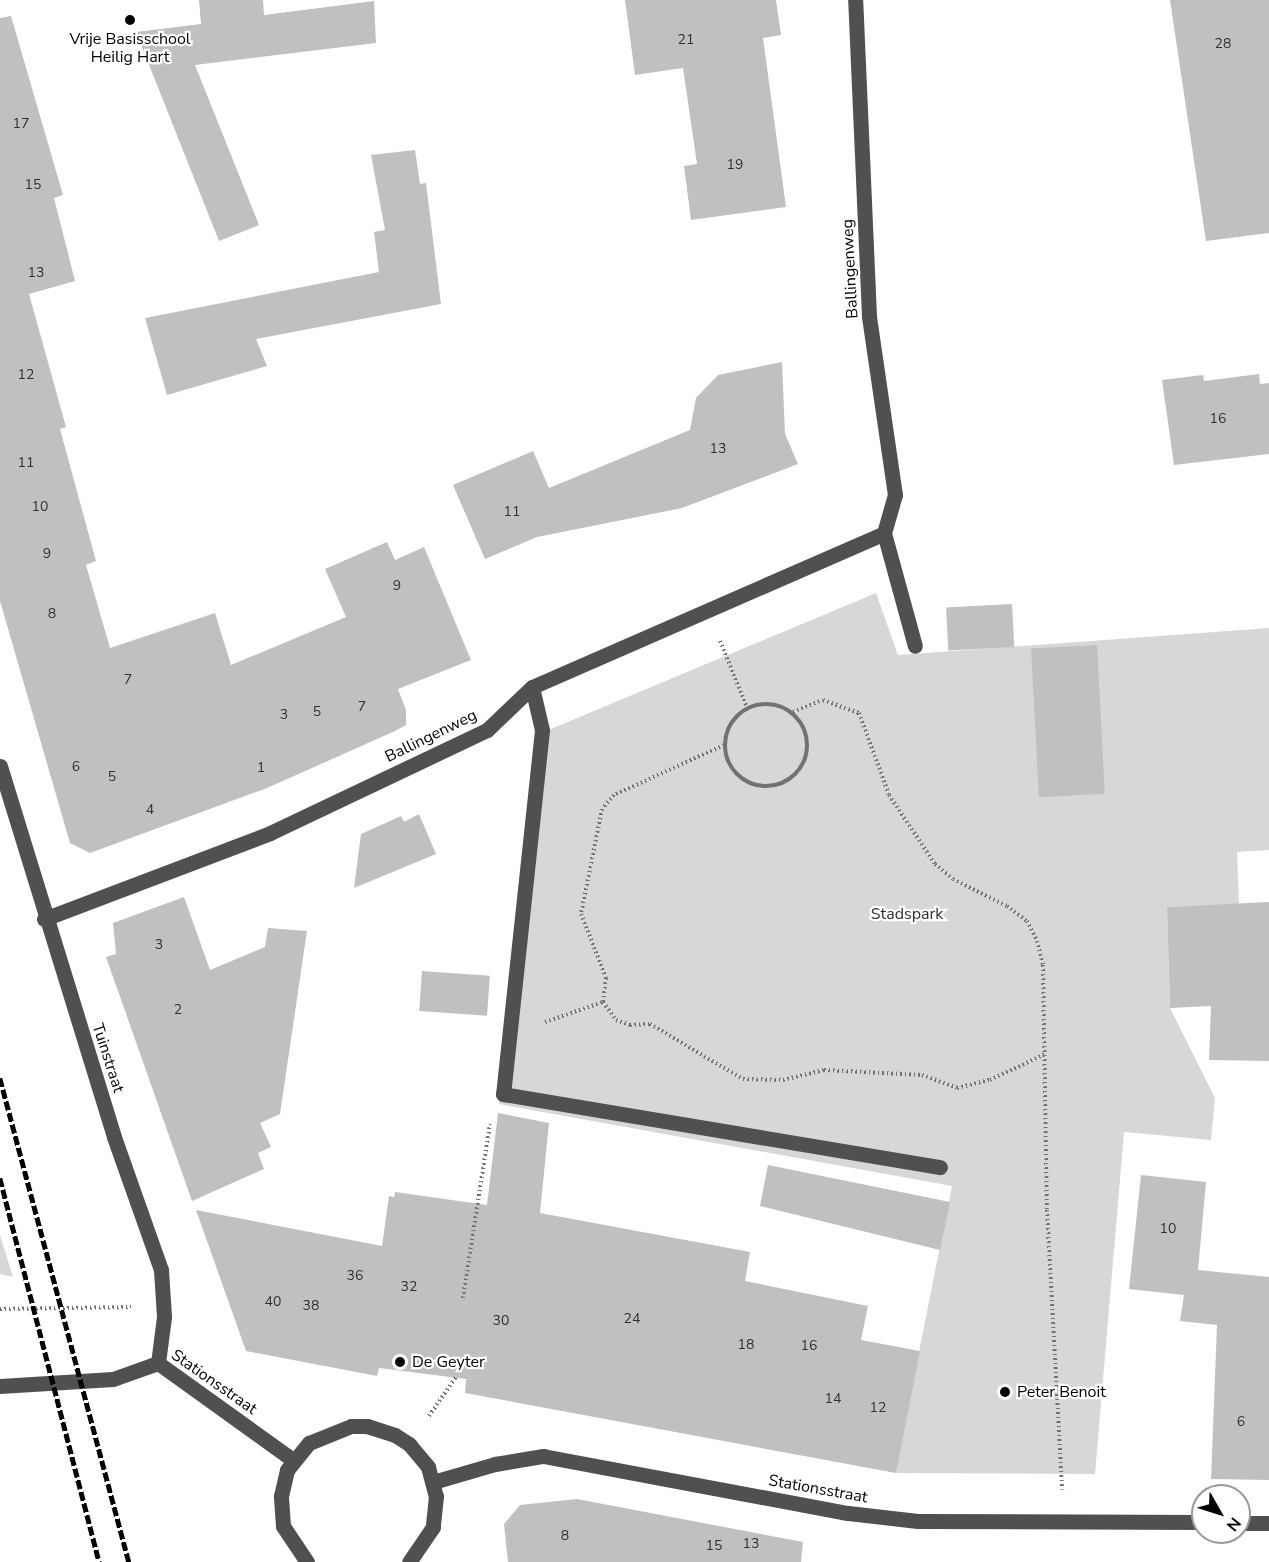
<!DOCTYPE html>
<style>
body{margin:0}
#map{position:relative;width:1269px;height:1562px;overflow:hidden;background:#fff;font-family:"Nunito Sans",sans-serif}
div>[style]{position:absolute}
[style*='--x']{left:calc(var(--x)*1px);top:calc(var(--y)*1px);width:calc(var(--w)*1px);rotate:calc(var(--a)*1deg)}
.green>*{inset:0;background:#d7d7d7}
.building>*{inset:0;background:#c0c0c0;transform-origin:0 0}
.path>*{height:4px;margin-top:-2px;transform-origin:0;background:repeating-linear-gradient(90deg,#727272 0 1.5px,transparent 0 4.5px)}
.path>.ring{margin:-2px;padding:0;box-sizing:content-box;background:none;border:4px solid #727272;border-radius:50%}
.minor>*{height:15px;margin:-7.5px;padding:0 7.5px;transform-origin:7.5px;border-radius:7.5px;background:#505050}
.rail>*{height:4.5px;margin-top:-2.25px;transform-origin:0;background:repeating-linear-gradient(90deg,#000 0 9px,transparent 0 12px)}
.dots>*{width:16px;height:16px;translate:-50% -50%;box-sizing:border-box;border:3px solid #fff;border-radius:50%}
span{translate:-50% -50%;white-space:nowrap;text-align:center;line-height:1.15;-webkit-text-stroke:4.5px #fff;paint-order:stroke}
.number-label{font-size:14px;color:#303030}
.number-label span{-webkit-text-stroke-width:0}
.poi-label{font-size:16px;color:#000}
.left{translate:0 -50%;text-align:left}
.street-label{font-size:16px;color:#000}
.park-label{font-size:16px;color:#2e2e2e}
.north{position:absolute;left:1191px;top:1484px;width:60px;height:60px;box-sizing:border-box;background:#fff;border:2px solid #999;border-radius:50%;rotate:129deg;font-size:16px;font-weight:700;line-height:24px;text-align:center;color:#000}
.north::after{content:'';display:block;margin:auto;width:21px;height:27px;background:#000;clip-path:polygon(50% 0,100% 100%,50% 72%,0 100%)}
</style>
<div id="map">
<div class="green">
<div style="clip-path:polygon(876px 593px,898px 655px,1269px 628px,1269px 850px,1237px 852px,1239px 904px,1167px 907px,1170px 1008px,1215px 1098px,1211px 1140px,1124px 1132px,1095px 1474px,895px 1473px,952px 1186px,499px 1104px,539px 734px)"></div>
<div style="clip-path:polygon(0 1235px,13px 1277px,0 1274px)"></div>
</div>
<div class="building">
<div style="clip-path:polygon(199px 0,263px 0,264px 15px,374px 1px,376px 43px,195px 65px,259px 225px,219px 241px,136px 32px,201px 24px)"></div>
<div style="clip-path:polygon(625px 0,776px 0,781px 35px,763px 38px,786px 207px,691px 220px,684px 166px,697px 164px,683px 68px,635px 75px)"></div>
<div style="clip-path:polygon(1170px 0,1269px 0,1269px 233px,1206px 241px)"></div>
<div style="clip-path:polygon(11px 16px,63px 195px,54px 198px,75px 281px,29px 294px,66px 427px,60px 429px,96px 561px,86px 565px,110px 648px,215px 613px,231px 665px,346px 617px,325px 569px,387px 542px,395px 560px,424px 547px,471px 660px,398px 689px,406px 710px,406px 725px,395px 731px,267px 788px,90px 853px,70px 843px,0 601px,0 18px)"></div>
<div style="clip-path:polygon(415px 150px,420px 184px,426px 183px,441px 304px,256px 339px,267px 366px,167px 395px,145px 318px,379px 272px,374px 232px,385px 230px,371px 155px)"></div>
<div style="clip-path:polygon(782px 362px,785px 434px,798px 464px,682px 508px,537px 537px,485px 559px,453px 485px,533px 451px,549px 488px,690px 430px,696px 398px,718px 375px)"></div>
<div style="clip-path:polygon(1259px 374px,1260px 384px,1269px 383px,1269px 454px,1174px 465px,1162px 380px,1203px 375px,1204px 381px)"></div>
<div style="left:1012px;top:604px;width:43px;height:66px;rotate:87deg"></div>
<div style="left:1097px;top:645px;width:149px;height:66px;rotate:87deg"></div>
<div style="clip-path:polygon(419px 814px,436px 854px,354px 888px,361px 834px,401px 816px,404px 822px)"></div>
<div style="clip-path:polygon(184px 897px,210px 970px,265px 947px,268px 928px,307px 931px,280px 1114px,260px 1123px,271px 1147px,258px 1153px,264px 1169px,192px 1201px,106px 957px,116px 954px,113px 923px)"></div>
<div style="clip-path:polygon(1269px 902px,1269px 1061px,1209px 1060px,1211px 1006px,1170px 1008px,1167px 907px)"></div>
<div style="left:422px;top:971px;width:68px;height:40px;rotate:4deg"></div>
<div style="clip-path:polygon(498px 1113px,549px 1123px,540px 1213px,750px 1252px,745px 1281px,868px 1306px,861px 1340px,920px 1351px,896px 1473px,465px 1393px,466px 1379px,379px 1368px,377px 1376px,246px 1351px,196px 1210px,382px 1246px,389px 1196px,394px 1197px,395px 1192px,487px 1205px)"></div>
<div style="clip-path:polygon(768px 1165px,950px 1202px,940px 1250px,760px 1206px)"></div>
<div style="clip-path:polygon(1141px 1175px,1206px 1182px,1198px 1270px,1269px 1277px,1269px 1480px,1211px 1479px,1217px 1325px,1180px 1321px,1184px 1295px,1129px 1289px)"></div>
<div style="clip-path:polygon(577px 1499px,803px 1542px,801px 1562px,508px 1562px,504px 1524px,520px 1505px)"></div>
</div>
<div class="path">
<div style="--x:720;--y:641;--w:71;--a:67.8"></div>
<div class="ring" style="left:725px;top:704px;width:78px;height:78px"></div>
<div style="--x:793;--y:712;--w:32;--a:-22"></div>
<div style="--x:823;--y:700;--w:38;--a:20"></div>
<div style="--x:859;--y:713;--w:87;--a:69.9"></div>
<div style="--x:889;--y:795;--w:83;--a:56.3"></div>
<div style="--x:935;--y:864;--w:23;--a:40"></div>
<div style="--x:953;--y:879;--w:60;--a:26.6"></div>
<div style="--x:1007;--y:906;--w:25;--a:37"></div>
<div style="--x:1027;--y:921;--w:22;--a:63"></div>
<div style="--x:1037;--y:941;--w:25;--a:76"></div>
<div style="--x:1043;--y:965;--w:245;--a:89.1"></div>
<div style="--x:1047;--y:1210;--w:280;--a:86.9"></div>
<div style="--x:724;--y:745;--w:121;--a:155.6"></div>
<div style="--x:614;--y:795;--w:18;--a:131"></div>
<div style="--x:602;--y:809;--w:107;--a:101.3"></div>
<div style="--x:581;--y:914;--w:69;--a:68.7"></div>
<div style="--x:606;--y:978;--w:24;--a:97"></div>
<div style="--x:603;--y:1002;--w:22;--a:54"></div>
<div style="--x:616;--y:1020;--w:15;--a:20"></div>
<div style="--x:630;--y:1025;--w:20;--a:-3"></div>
<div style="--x:650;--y:1024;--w:108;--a:30.6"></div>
<div style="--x:743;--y:1079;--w:40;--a:1.4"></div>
<div style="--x:783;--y:1080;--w:42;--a:-13.7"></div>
<div style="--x:824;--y:1070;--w:98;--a:2.9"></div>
<div style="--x:922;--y:1075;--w:37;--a:20"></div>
<div style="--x:957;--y:1088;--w:34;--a:-14"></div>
<div style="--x:990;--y:1080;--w:61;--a:-25.3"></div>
<div style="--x:545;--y:1022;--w:61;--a:-19"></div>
<div style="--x:463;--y:1298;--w:176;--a:-81.2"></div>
<div style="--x:0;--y:1309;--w:131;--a:-0.9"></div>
<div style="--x:429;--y:1416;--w:47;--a:-55.3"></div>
</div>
<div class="minor">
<div style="--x:884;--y:533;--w:117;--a:74.7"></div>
<div style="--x:532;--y:687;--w:44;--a:76.9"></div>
<div style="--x:542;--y:730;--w:366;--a:96.1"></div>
<div style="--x:503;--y:1094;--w:443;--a:9.5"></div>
<div style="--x:0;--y:766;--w:388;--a:72.9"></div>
<div style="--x:114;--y:1137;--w:141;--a:70.5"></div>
<div style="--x:161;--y:1270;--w:47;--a:86.3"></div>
<div style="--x:164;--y:1317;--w:46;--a:97.4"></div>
<div style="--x:44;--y:919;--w:242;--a:-20.8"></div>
<div style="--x:270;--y:833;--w:240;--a:-25.4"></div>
<div style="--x:487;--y:730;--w:62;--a:-43.7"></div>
<div style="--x:532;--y:687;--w:384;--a:-23.6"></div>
<div style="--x:884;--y:533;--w:40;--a:-74"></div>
<div style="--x:895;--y:495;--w:181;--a:-98.3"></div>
<div style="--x:869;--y:316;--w:316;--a:-92.5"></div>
<div style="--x:158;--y:1363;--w:166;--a:35.7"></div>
<div style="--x:0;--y:1386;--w:113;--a:-3.5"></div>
<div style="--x:113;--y:1379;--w:48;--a:-19.6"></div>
<div style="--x:433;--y:1482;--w:65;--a:-16.2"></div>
<div style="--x:495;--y:1464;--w:49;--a:-9.5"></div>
<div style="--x:543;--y:1456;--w:310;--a:10.6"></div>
<div style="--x:848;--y:1513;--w:70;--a:6.5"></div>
<div style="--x:918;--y:1521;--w:285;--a:0.2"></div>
<div style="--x:1239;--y:1523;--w:30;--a:0"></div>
<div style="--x:307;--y:1562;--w:43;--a:-123.7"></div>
<div style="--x:283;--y:1526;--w:30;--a:-94"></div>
<div style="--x:281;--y:1496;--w:27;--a:-77"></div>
<div style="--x:287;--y:1470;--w:35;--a:-51"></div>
<div style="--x:309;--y:1443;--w:45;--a:-22"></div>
<div style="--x:351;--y:1426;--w:16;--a:0"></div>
<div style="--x:367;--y:1426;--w:29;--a:18"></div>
<div style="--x:395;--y:1435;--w:17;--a:33"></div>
<div style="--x:409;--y:1444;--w:30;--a:50"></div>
<div style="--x:428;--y:1467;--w:30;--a:75"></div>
<div style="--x:436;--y:1496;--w:31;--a:96"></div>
<div style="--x:433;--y:1527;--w:42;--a:124.4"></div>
</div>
<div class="rail">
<div style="--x:0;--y:1078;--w:501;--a:75.08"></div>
<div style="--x:0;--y:1178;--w:397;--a:75.5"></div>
</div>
<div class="dots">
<div style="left:130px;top:20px;background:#000"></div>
<div style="left:400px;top:1362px;background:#000"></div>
<div style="left:1005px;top:1392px;background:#000"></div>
</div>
<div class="number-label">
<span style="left:686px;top:40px">21</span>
<span style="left:1223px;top:44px">28</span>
<span style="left:21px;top:124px">17</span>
<span style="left:735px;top:165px">19</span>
<span style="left:33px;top:185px">15</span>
<span style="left:36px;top:273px">13</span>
<span style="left:26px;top:375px">12</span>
<span style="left:1218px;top:419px">16</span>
<span style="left:718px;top:449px">13</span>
<span style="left:26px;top:463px">11</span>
<span style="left:40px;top:507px">10</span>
<span style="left:512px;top:512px">11</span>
<span style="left:47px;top:554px">9</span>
<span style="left:397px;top:586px">9</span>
<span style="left:52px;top:614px">8</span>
<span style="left:128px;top:680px">7</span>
<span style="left:362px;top:707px">7</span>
<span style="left:317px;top:712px">5</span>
<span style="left:284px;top:715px">3</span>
<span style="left:76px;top:767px">6</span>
<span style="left:261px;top:768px">1</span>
<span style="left:112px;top:777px">5</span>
<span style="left:150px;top:810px">4</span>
<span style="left:159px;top:945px">3</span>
<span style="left:178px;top:1010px">2</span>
<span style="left:1168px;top:1229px">10</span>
<span style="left:355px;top:1276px">36</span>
<span style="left:409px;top:1287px">32</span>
<span style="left:273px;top:1302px">40</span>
<span style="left:311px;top:1306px">38</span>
<span style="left:632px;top:1319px">24</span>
<span style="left:501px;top:1321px">30</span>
<span style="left:746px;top:1345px">18</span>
<span style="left:809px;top:1346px">16</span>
<span style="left:833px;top:1399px">14</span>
<span style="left:878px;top:1408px">12</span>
<span style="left:1241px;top:1422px">6</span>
<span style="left:565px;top:1536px">8</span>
<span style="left:751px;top:1544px">13</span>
<span style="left:714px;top:1546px">15</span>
</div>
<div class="poi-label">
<span style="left:130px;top:48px">Vrije Basisschool<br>Heilig Hart</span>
<span class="left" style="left:412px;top:1362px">De Geyter</span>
<span class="left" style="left:1017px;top:1392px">Peter Benoit</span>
</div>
<div class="street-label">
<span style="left:850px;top:269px;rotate:-93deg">Ballingenweg</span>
<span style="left:431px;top:736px;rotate:-26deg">Ballingenweg</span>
<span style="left:108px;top:1058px;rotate:72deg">Tuinstraat</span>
<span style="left:214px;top:1382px;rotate:35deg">Stationsstraat</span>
<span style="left:818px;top:1489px;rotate:10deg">Stationsstraat</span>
</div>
<div class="park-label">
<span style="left:907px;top:914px">Stadspark</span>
</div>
<div class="north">N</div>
</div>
